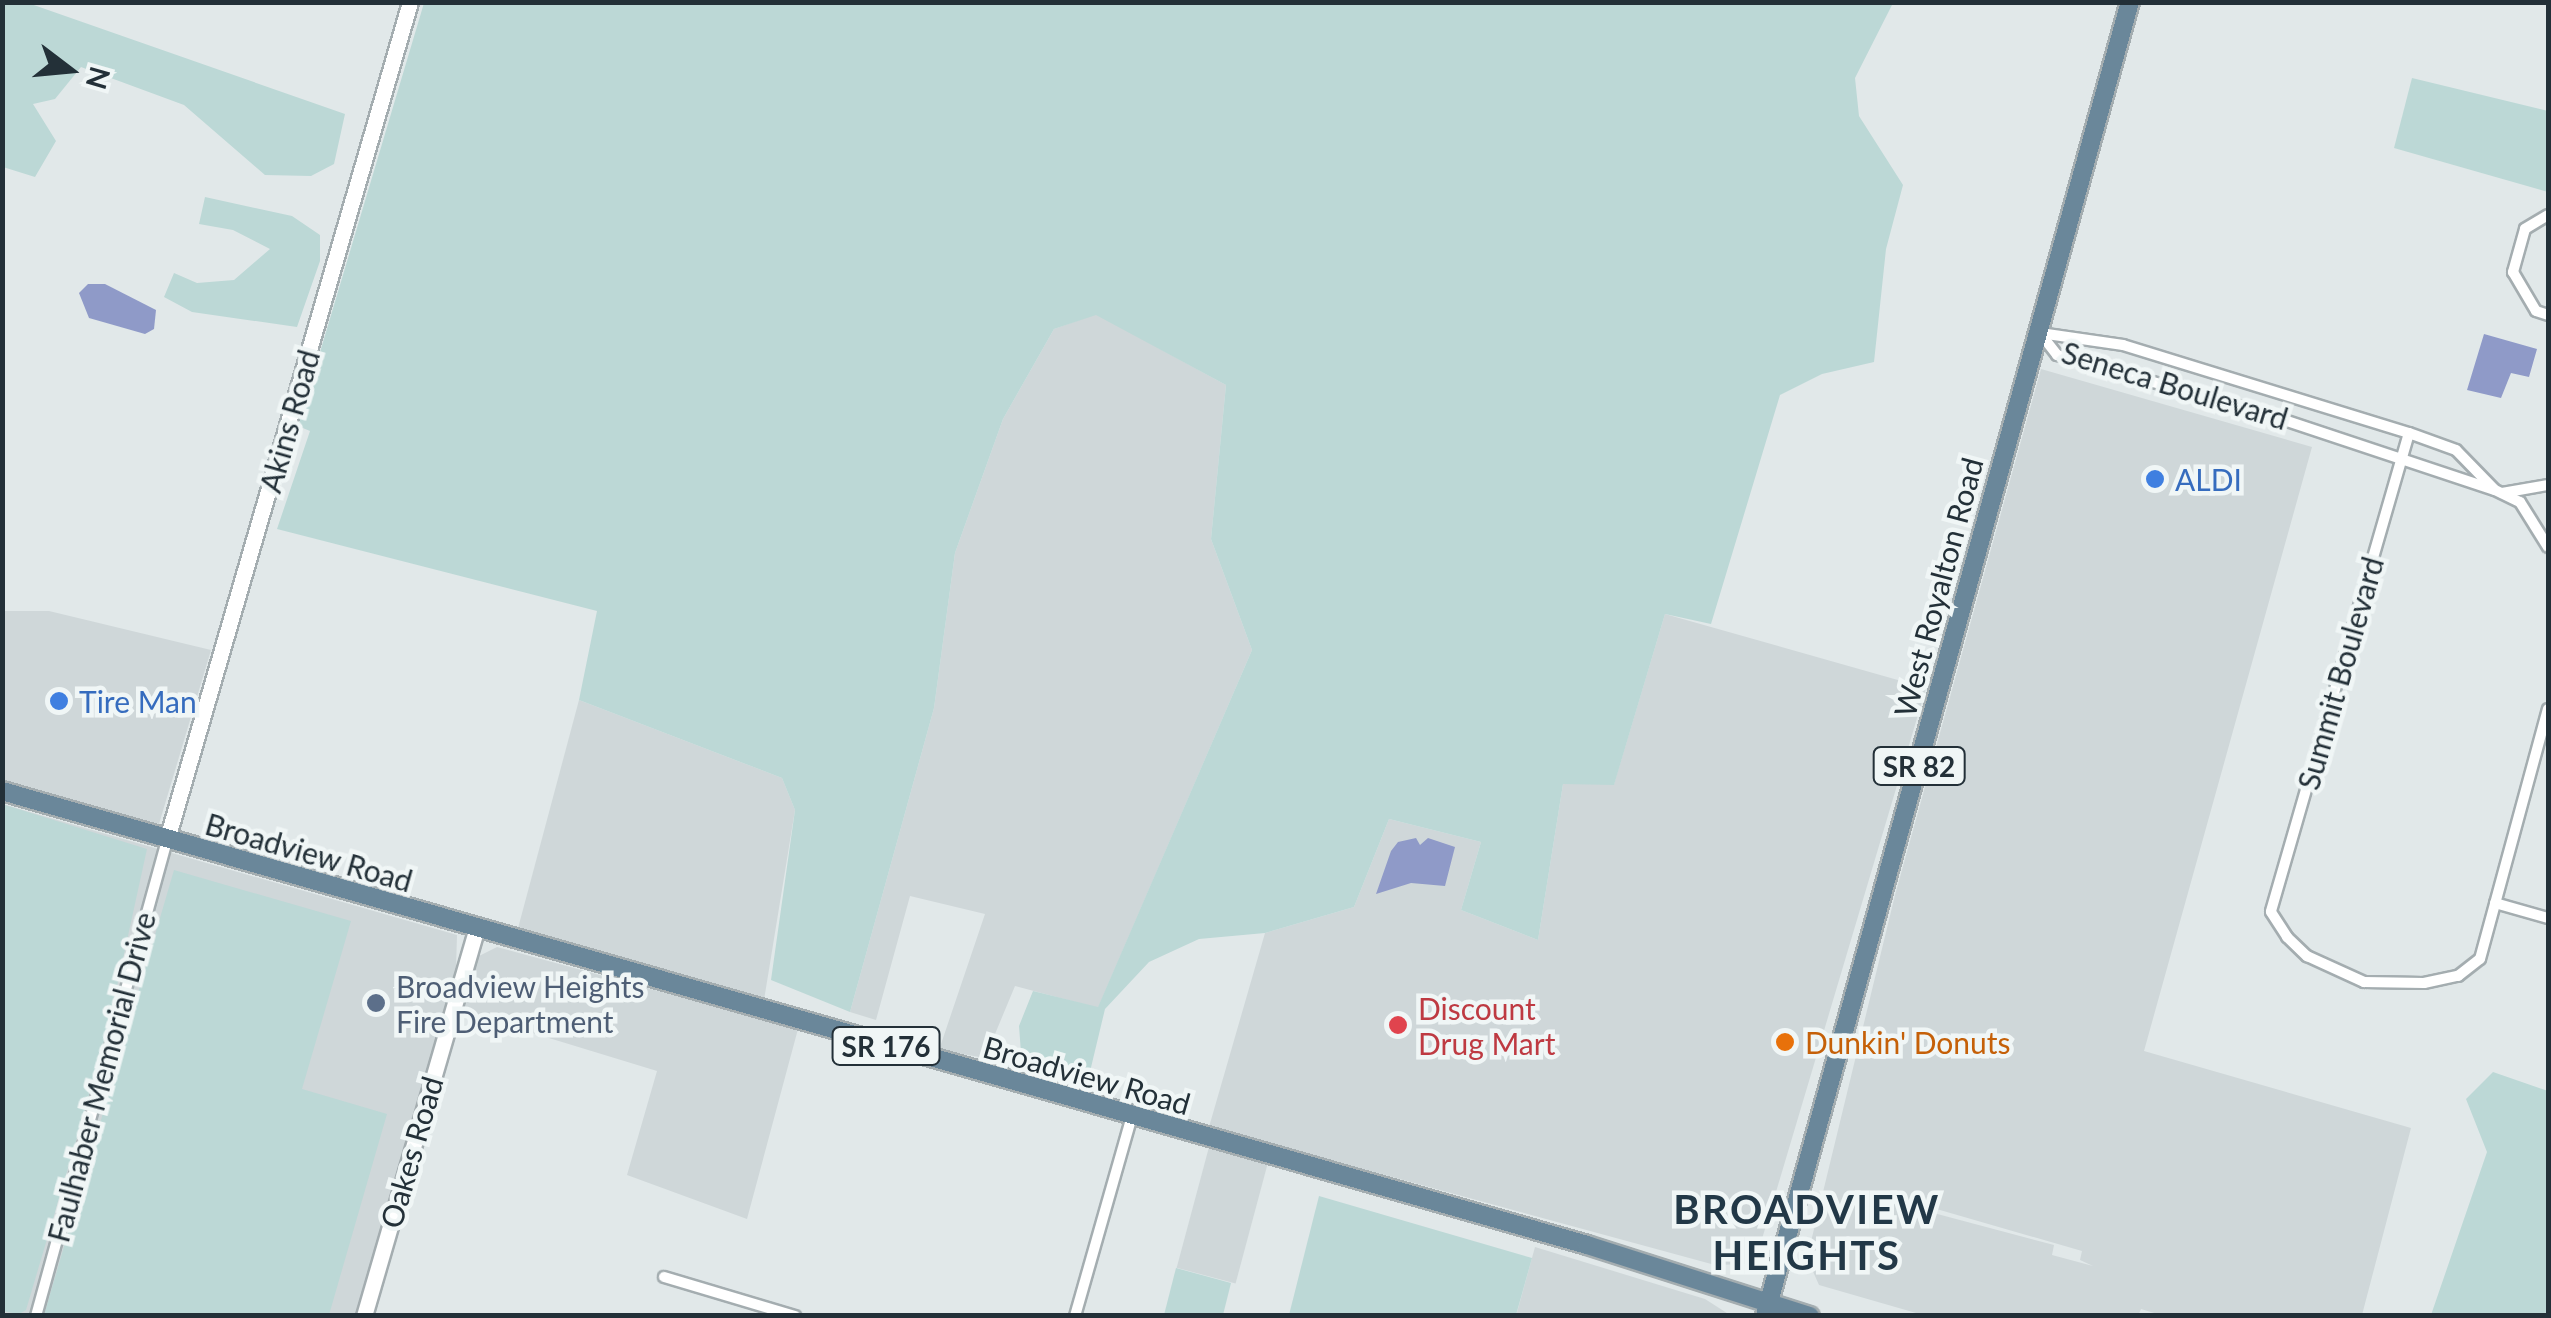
<!DOCTYPE html>
<style>
body{margin:0}
#map{position:relative;width:2551px;height:1318px;overflow:hidden;background:#e1e8e9;font-family:Lato,sans-serif}
div>[style]{position:absolute}
[style*='--x']{left:calc(var(--x)*1px);top:calc(var(--y)*1px);width:calc(var(--w)*1px);rotate:calc(var(--a)*1deg)}
.built>*{inset:0;background:#cfd7d9;transform-origin:0 0}
.green>*{inset:0;background:#bcd8d6}
.water>*{inset:0;background:#8f9ac8}
.roads{filter:drop-shadow(2px 0 #a4adb0) drop-shadow(-2px 0 #a4adb0) drop-shadow(0 2px #a4adb0) drop-shadow(0 -2px #a4adb0)}
.street>*{height:10px;margin:-5px;padding:0 5px;transform-origin:5px;border-radius:5px;background:#fff}
.secondary>*{height:15px;margin:-7.5px;padding:0 7.5px;transform-origin:7.5px;border-radius:7.5px;background:#fff}
.primary>*{height:18px;margin:-9px;padding:0 9px;transform-origin:9px;border-radius:9px;background:#6a879a}
.dots>*{width:28px;height:28px;translate:-50% -50%;box-sizing:border-box;border:5px solid #f0f6f6;border-radius:50%}
span{translate:-50% -50%;white-space:nowrap;text-align:center;line-height:1.15;-webkit-text-stroke:9px #f0f6f6;paint-order:stroke}
.shield-label span{padding:2px 8px;background:#f0f6f6;border:2px solid;border-radius:8px;-webkit-text-stroke-width:0}
.shield-label{font-size:28px;color:#233038;font-weight:700}
.street-label{font-size:30px;color:#233038}
.shop-label{font-size:30px;color:#366cbe}
.left{translate:0 -50%;text-align:left}
.service-label{font-size:30px;color:#4e5e75}
.health-label{font-size:30px;color:#be3a42}
.food-label{font-size:30px;color:#c56008}
.district-label{font-size:40px;color:#223847;font-weight:700;letter-spacing:2.5px}
.frame{position:absolute;inset:0;border:5px solid #233038;pointer-events:none}
.north{position:absolute;left:20px;top:20px;width:100px;height:100px;-webkit-text-stroke:8px #f0f6f6;paint-order:stroke;rotate:106deg;font-size:28px;font-weight:700;line-height:40px;text-align:center;color:#233038}
.north::after{content:'';display:block;margin:auto;width:35px;height:45px;background:#233038;clip-path:polygon(50% 0,100% 100%,50% 72%,0 100%)}
</style>
<div id="map">
<div class="built">
<div style="clip-path:polygon(1096px 314px,1226px 385px,1211px 539px,1252px 650px,1098px 1008px,1015px 986px,985px 1058px,939px 1050px,985px 914px,910px 896px,876px 1020px,850px 1012px,934px 708px,955px 553px,1003px 419px,1054px 329px)"></div>
<div style="clip-path:polygon(evenodd,2041px 369px,2312px 447px,2144px 1051px,2411px 1128px,2362px 1315px,2164px 1316px,2141px 1309px,2138px 1316px,1923px 1315px,1819px 1285px,1807px 1258px,1895px 895px,2041px 369px,1902px 1199px,2082px 1251px,2080px 1260px,2093px 1266px,2052px 1255px,2054px 1245px,1896px 1203px,1902px 1199px)"></div>
<div style="clip-path:polygon(3px 611px,49px 611px,211px 650px,159px 824px,3px 782px)"></div>
<div style="clip-path:polygon(1665px 614px,1926px 688px,1759px 1249px,1746px 1264px,1715px 1265px,1209px 1127px,1265px 933px,1354px 907px,1389px 819px,1481px 842px,1461px 910px,1538px 940px,1563px 784px,1614px 784px)"></div>
<div style="clip-path:polygon(579px 700px,782px 778px,795px 810px,764px 1000px,517px 932px)"></div>
<div style="clip-path:polygon(2px 804px,457px 935px,456px 967px,357px 1315px,3px 1315px)"></div>
<div style="clip-path:polygon(497px 947px,798px 1029px,747px 1219px,627px 1175px,657px 1071px,461px 1011px,479px 956px)"></div>
<div style="left:1209px;top:1147px;width:61px;height:125px;rotate:15deg"></div>
<div style="clip-path:polygon(1535px 1247px,1705px 1299px,1730px 1315px,1516px 1316px)"></div>
</div>
<div class="green">
<div style="clip-path:polygon(3px 2px,28px 3px,345px 114px,334px 164px,311px 176px,265px 175px,184px 105px,81px 67px,55px 99px,33px 104px,56px 141px,35px 177px,3px 167px)"></div>
<div style="clip-path:polygon(424px 3px,1893px 3px,1855px 78px,1859px 116px,1903px 185px,1886px 249px,1874px 362px,1822px 374px,1780px 395px,1711px 624px,1665px 614px,1614px 785px,1563px 784px,1538px 940px,1461px 910px,1481px 842px,1389px 819px,1354px 907px,1265px 933px,1199px 939px,1149px 962px,1105px 1009px,1088px 1080px,1022px 1066px,1019px 1026px,1033px 991px,1098px 1007px,1252px 650px,1211px 539px,1226px 385px,1096px 315px,1054px 329px,1003px 419px,955px 553px,934px 708px,850px 1012px,771px 980px,795px 810px,782px 778px,579px 700px,597px 611px,277px 529px,310px 431px,298px 426px)"></div>
<div style="clip-path:polygon(2412px 78px,2548px 111px,2548px 192px,2394px 148px)"></div>
<div style="clip-path:polygon(205px 197px,292px 216px,320px 235px,320px 261px,297px 327px,192px 312px,164px 297px,174px 273px,197px 283px,234px 280px,270px 249px,233px 230px,199px 224px)"></div>
<div style="clip-path:polygon(2px 804px,147px 849px,103px 1050px,26px 1310px,19px 1314px,2px 1311px)"></div>
<div style="clip-path:polygon(174px 870px,351px 921px,302px 1089px,387px 1114px,329px 1315px,44px 1315px)"></div>
<div style="clip-path:polygon(2493px 1072px,2548px 1091px,2548px 1315px,2431px 1315px,2487px 1152px,2466px 1099px)"></div>
<div style="clip-path:polygon(1319px 1196px,1532px 1258px,1516px 1315px,1289px 1315px)"></div>
<div style="clip-path:polygon(1176px 1268px,1231px 1283px,1223px 1315px,1164px 1315px)"></div>
</div>
<div class="water">
<div style="clip-path:polygon(88px 284px,105px 284px,156px 310px,154px 329px,145px 334px,89px 318px,79px 293px)"></div>
<div style="clip-path:polygon(2484px 334px,2537px 349px,2529px 377px,2511px 373px,2501px 398px,2467px 390px)"></div>
<div style="clip-path:polygon(1416px 838px,1420px 845px,1428px 838px,1455px 847px,1445px 886px,1411px 883px,1376px 894px,1391px 851px,1398px 842px)"></div>
</div>
<div class="roads">
<div class="street">
<div style="--x:2548;--y:215;--w:27;--a:149"></div>
<div style="--x:2525;--y:229;--w:45;--a:105.6"></div>
<div style="--x:2513;--y:272;--w:45;--a:59.5"></div>
<div style="--x:2536;--y:311;--w:13;--a:18"></div>
<div style="--x:2040;--y:333;--w:28;--a:52"></div>
<div style="--x:2057;--y:355;--w:214;--a:15.7"></div>
<div style="--x:2263;--y:413;--w:244;--a:18.4"></div>
<div style="--x:2495;--y:490;--w:28;--a:26"></div>
<div style="--x:2520;--y:502;--w:53;--a:58.1"></div>
<div style="--x:2040;--y:333;--w:84;--a:8.2"></div>
<div style="--x:2123;--y:345;--w:299;--a:17.1"></div>
<div style="--x:2409;--y:433;--w:50;--a:19.9"></div>
<div style="--x:2456;--y:450;--w:54;--a:45.7"></div>
<div style="--x:2409;--y:433;--w:498;--a:106.1"></div>
<div style="--x:2271;--y:912;--w:30;--a:57"></div>
<div style="--x:2287;--y:937;--w:28;--a:44"></div>
<div style="--x:2307;--y:956;--w:63;--a:24.5"></div>
<div style="--x:2364;--y:982;--w:60;--a:1"></div>
<div style="--x:2424;--y:983;--w:35;--a:-12"></div>
<div style="--x:2458;--y:976;--w:28;--a:-38"></div>
<div style="--x:2480;--y:959;--w:259;--a:-74.8"></div>
<div style="--x:2502;--y:493;--w:47;--a:-9.9"></div>
<div style="--x:2495;--y:903;--w:55;--a:15.8"></div>
<div style="--x:664;--y:1277;--w:137;--a:16.6"></div>
<div style="--x:36;--y:1316;--w:495;--a:-74.6"></div>
<div style="--x:1075;--y:1316;--w:208;--a:-74.1"></div>
</div>
<div class="secondary">
<div style="--x:167;--y:839;--w:872;--a:-73.81"></div>
<div style="--x:364;--y:1316;--w:402;--a:-73.8"></div>
</div>
<div class="primary">
<div style="--x:2;--y:791;--w:1649;--a:15.98"></div>
<div style="--x:1587;--y:1245;--w:234;--a:17.7"></div>
<div style="--x:1765;--y:1316;--w:1364;--a:-74.48"></div>
</div>
</div>
<div class="dots">
<div style="left:2155px;top:479px;background:#3f7fe0"></div>
<div style="left:59px;top:701px;background:#3f7fe0"></div>
<div style="left:376px;top:1003px;background:#5c6f8a"></div>
<div style="left:1398px;top:1025px;background:#e0444e"></div>
<div style="left:1785px;top:1042px;background:#e8710a"></div>
</div>
<div class="shield-label">
<span style="left:1919px;top:766px">SR 82</span>
<span style="left:886px;top:1046px">SR 176</span>
</div>
<div class="street-label">
<span style="left:2175px;top:385px;rotate:17deg">Seneca Boulevard</span>
<span style="left:289px;top:421px;rotate:-74deg">Akins Road</span>
<span style="left:1938px;top:587px;rotate:-75deg">West Royalton Road</span>
<span style="left:2340px;top:673px;rotate:-74deg">Summit Boulevard</span>
<span style="left:309px;top:852px;rotate:16deg">Broadview Road</span>
<span style="left:1087px;top:1075px;rotate:16deg">Broadview Road</span>
<span style="left:101px;top:1077px;rotate:-75deg">Faulhaber Memorial Drive</span>
<span style="left:411px;top:1152px;rotate:-74deg">Oakes Road</span>
</div>
<div class="shop-label">
<span class="left" style="left:2175px;top:479px">ALDI</span>
<span class="left" style="left:79px;top:701px">Tire Man</span>
</div>
<div class="service-label">
<span class="left" style="left:396px;top:1003px">Broadview Heights<br>Fire Department</span>
</div>
<div class="health-label">
<span class="left" style="left:1418px;top:1025px">Discount<br>Drug Mart</span>
</div>
<div class="food-label">
<span class="left" style="left:1805px;top:1042px">Dunkin' Donuts</span>
</div>
<div class="district-label">
<span style="left:1807px;top:1232px">BROADVIEW<br>HEIGHTS</span>
</div>
<div class="frame"></div>
<div class="north">N</div>
</div>
